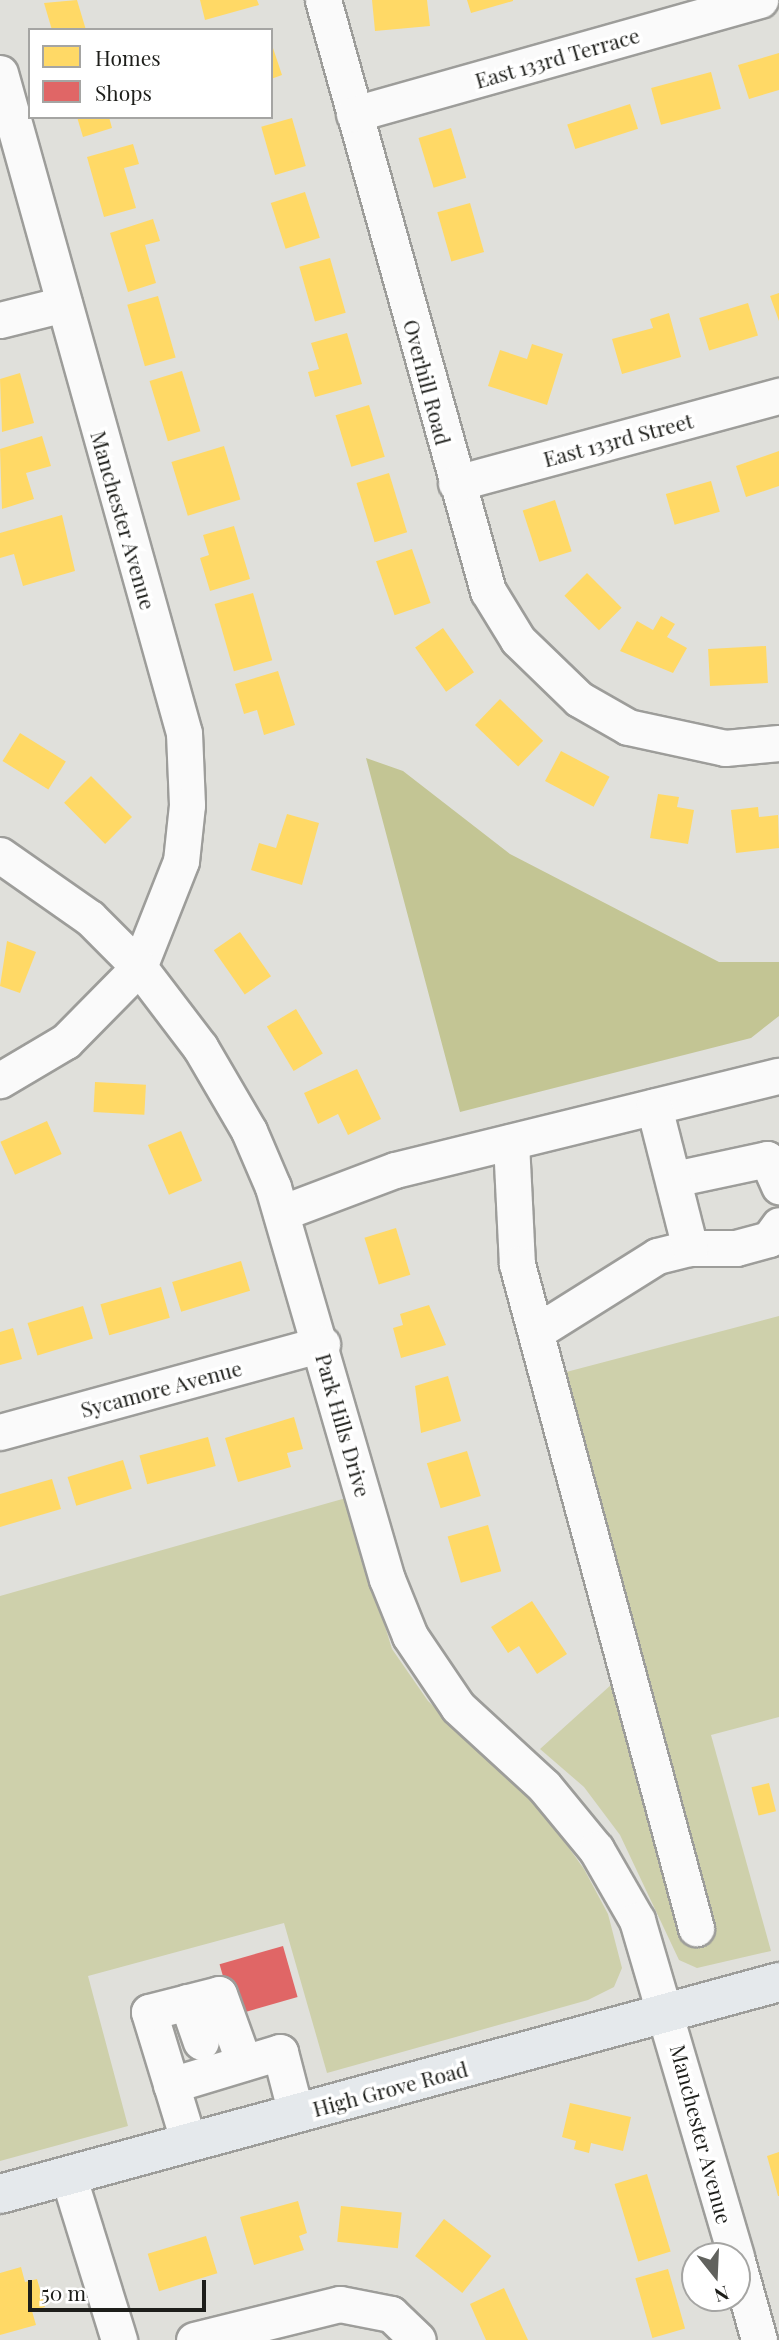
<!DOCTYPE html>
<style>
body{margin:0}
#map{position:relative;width:779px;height:2340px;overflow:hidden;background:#e0e0db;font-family:"Playfair Display",serif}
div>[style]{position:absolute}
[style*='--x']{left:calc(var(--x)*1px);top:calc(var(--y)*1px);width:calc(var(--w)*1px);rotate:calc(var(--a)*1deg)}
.green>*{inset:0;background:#ced0ab}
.forest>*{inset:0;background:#c3c594}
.homes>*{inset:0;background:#ffd966;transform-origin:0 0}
.shops>*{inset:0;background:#e06666;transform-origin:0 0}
.roads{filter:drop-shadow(2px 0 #9d9d9a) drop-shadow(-2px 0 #9d9d9a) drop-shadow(0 2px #9d9d9a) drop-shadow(0 -2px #9d9d9a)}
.minor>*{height:35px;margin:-17.5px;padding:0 17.5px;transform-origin:17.5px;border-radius:17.5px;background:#fafafa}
.major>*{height:38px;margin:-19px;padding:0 19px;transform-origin:19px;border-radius:19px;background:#e5e9ec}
span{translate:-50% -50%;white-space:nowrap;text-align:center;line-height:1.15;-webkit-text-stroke:7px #fff;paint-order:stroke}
.street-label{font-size:21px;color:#1d1e1a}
.legend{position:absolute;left:28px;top:28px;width:245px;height:91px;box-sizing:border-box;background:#fff;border:2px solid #a5a5a3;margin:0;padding:9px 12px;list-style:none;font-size:21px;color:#1d1e1a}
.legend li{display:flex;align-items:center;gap:14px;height:35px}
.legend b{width:35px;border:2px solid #a5a5a3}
.north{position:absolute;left:681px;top:2242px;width:70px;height:70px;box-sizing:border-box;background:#fff;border:2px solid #a5a5a3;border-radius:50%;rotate:162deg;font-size:19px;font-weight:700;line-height:28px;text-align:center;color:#1d1e1a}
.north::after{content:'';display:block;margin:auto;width:24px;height:32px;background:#61625e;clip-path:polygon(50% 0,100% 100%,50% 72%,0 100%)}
.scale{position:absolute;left:28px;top:2280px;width:178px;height:32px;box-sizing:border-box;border:4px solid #1d1e1a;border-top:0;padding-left:9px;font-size:21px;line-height:24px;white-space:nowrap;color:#1d1e1a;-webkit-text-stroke:5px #fff;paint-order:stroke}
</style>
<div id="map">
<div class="green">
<div style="clip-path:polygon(779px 1316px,779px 1717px,711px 1735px,771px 1951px,697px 1968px,679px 1960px,620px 1835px,584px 1787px,540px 1749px,612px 1684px,532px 1381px)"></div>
<div style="clip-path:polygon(346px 1498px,392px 1649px,428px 1701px,544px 1813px,584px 1869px,608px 1914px,622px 1968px,614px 1987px,588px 2000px,327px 2073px,284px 1923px,88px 1976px,128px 2126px,0 2161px,0 1596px)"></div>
</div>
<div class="forest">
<div style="clip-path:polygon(366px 758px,403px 771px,510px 854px,719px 962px,779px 962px,779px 1016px,751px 1038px,460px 1112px)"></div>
</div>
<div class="homes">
<div style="clip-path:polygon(77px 0,86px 30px,52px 30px,44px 3px)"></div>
<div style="clip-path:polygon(200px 0,257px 0,259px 5px,205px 20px)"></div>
<div style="clip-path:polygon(372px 0,427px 0,430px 26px,375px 31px)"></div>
<div style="clip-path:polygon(467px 0,513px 0,513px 1px,471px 13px)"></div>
<div style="clip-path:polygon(271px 42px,282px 75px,271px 79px)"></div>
<div style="clip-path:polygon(779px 53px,779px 90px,749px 99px,738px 65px)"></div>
<div style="left:711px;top:72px;width:38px;height:62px;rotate:75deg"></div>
<div style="left:630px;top:104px;width:26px;height:66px;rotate:72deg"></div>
<div style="clip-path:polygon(77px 117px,109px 117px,112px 128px,83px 137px)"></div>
<div style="left:292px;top:118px;width:50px;height:32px;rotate:74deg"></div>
<div style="left:451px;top:128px;width:52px;height:34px;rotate:73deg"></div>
<div style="clip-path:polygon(133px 144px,139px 164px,124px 168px,136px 208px,104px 217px,87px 157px)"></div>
<div style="left:305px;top:192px;width:48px;height:36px;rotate:72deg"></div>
<div style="left:470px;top:203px;width:51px;height:34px;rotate:74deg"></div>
<div style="clip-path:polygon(153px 219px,160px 241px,145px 245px,156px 283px,128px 292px,110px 233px)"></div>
<div style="left:330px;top:258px;width:57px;height:32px;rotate:74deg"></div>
<div style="clip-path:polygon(779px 293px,779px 321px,770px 296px)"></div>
<div style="left:158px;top:296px;width:64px;height:32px;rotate:74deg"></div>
<div style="left:748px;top:303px;width:34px;height:51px;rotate:73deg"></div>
<div style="clip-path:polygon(669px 313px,681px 357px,622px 374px,612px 339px,653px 328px,650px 319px)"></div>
<div style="clip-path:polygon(347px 333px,362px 384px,315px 397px,308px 372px,319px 369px,311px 343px)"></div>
<div style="clip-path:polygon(532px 344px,563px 354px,547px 405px,488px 386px,500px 350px,527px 359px)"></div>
<div style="left:182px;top:371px;width:63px;height:34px;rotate:73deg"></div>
<div style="clip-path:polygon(20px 373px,34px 423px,2px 432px,0 379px)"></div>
<div style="left:369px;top:405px;width:54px;height:35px;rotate:73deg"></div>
<div style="clip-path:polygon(42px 436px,51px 466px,26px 473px,34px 499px,2px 509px,0 449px)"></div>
<div style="left:224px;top:446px;width:56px;height:55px;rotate:73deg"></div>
<div style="clip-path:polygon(779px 451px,779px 486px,746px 497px,736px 466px)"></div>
<div style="left:389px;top:473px;width:62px;height:34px;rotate:73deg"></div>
<div style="left:711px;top:481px;width:32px;height:47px;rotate:74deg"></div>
<div style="left:555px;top:500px;width:54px;height:34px;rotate:72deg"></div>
<div style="clip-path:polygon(62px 515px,75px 571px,23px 586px,14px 554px,0 558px,0 533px)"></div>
<div style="clip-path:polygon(234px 526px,250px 579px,210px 591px,200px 558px,209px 555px,203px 535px)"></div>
<div style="left:412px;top:549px;width:57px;height:38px;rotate:71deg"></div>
<div style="left:587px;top:573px;width:49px;height:32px;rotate:45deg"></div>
<div style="left:253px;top:593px;width:70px;height:40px;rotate:74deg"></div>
<div style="clip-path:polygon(661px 616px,675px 624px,667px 637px,687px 648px,673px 673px,620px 651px,637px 621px,653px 630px)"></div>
<div style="left:443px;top:628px;width:54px;height:34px;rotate:55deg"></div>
<div style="left:766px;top:646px;width:37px;height:58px;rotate:87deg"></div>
<div style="clip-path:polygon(278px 671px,295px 725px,264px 735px,257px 710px,244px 714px,235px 684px)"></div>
<div style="left:500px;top:699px;width:60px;height:36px;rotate:44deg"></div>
<div style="left:20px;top:733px;width:54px;height:33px;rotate:32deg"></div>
<div style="left:561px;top:751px;width:55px;height:34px;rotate:28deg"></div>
<div style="left:91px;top:776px;width:58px;height:38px;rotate:45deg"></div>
<div style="clip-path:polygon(658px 794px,679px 797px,677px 807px,694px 810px,688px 844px,650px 838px)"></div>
<div style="clip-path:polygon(758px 807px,759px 817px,778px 815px,779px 848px,736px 853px,731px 810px)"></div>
<div style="clip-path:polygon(287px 814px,319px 823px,302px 885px,251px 870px,259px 843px,276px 848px)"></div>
<div style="left:240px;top:932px;width:54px;height:32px;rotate:55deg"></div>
<div style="clip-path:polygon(7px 941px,36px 952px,20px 993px,0 986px)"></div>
<div style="left:296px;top:1009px;width:52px;height:34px;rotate:59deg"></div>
<div style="clip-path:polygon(357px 1069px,381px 1119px,348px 1135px,338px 1114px,318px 1124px,304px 1093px)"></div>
<div style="left:95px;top:1082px;width:51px;height:30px;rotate:3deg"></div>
<div style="left:47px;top:1121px;width:36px;height:51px;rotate:66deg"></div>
<div style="left:181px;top:1131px;width:54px;height:36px;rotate:67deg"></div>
<div style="left:396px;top:1228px;width:49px;height:33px;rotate:73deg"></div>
<div style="left:241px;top:1261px;width:31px;height:72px;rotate:73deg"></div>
<div style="left:161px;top:1287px;width:32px;height:63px;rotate:74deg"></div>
<div style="clip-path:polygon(429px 1305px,446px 1345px,401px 1358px,393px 1328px,403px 1325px,400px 1314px)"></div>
<div style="left:83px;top:1306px;width:34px;height:58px;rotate:73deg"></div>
<div style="clip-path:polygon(13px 1328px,22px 1359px,0 1365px,0 1332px)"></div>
<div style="clip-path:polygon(448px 1376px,461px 1421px,421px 1433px,415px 1386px)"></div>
<div style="clip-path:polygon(294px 1417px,303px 1449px,287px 1453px,291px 1467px,238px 1482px,225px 1438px)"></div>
<div style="left:208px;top:1437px;width:30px;height:71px;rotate:75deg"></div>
<div style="left:467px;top:1451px;width:47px;height:42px;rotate:73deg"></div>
<div style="left:123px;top:1460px;width:30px;height:58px;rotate:73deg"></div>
<div style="clip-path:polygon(52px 1479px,61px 1509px,0 1527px,0 1494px)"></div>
<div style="left:488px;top:1525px;width:48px;height:42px;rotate:74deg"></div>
<div style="clip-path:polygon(532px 1601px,567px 1654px,537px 1674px,519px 1646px,508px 1653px,491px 1627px)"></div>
<div style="left:769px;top:1783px;width:29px;height:18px;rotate:76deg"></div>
<div style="clip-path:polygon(570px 2103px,631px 2117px,623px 2151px,591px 2143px,589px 2153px,574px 2149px,576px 2141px,562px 2137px)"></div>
<div style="clip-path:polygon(779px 2152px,779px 2196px,778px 2196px,767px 2156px)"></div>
<div style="left:647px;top:2174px;width:81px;height:34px;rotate:73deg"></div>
<div style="clip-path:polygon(298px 2201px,307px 2233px,299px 2236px,304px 2250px,254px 2265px,240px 2217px)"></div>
<div style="left:341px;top:2206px;width:61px;height:36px;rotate:6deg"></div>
<div style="left:444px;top:2219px;width:60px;height:47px;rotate:38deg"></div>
<div style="left:206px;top:2236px;width:39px;height:61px;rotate:73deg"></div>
<div style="clip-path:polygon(21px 2267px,25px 2282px,37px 2279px,45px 2307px,32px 2311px,36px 2325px,0 2335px,0 2273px)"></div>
<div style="left:668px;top:2269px;width:62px;height:34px;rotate:74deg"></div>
<div style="clip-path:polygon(504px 2288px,528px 2340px,486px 2340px,470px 2304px)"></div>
</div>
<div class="shops">
<div style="left:283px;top:1946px;width:53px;height:66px;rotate:74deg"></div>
</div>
<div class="roads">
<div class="minor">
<div style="--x:323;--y:0;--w:614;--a:74.4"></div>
<div style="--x:488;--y:591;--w:57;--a:58.5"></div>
<div style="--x:518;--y:640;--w:85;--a:44"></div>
<div style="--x:579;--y:699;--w:56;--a:29.7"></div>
<div style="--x:628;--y:727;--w:99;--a:12.2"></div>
<div style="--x:725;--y:748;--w:54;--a:-5.3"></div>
<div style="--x:0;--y:73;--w:685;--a:74.42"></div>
<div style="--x:184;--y:733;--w:72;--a:87.6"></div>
<div style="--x:187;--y:805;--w:56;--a:96.1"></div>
<div style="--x:181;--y:861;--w:114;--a:111.6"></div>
<div style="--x:139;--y:967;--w:104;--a:134.6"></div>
<div style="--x:66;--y:1041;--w:77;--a:149.4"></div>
<div style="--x:354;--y:114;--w:422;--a:-15.7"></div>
<div style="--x:0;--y:320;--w:66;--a:-14"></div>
<div style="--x:456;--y:483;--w:335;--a:-15.1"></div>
<div style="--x:0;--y:855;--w:110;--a:35"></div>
<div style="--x:90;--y:918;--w:69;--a:45"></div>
<div style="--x:139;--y:967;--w:101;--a:52.7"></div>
<div style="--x:200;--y:1047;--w:97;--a:59.7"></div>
<div style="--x:249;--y:1131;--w:61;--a:66.8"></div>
<div style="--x:273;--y:1187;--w:408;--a:73.8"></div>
<div style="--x:387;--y:1579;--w:61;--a:68"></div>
<div style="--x:410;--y:1636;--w:86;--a:55.9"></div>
<div style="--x:458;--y:1707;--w:117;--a:42.6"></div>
<div style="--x:544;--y:1786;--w:82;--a:50.5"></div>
<div style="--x:596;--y:1849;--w:82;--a:60"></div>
<div style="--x:637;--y:1920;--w:350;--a:73.6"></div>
<div style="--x:511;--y:1142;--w:122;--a:87.2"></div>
<div style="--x:517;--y:1264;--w:688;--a:74.91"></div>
<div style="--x:674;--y:1179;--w:95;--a:-12.1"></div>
<div style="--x:767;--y:1159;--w:30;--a:66"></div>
<div style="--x:281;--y:1213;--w:122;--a:-20.7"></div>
<div style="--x:395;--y:1170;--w:395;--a:-13.8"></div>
<div style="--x:690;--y:1248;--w:46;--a:0"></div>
<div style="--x:736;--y:1248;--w:34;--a:-15"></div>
<div style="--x:769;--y:1239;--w:17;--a:-54"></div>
<div style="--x:536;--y:1332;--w:143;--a:-32.1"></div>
<div style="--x:657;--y:1256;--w:34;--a:-14"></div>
<div style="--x:690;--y:1248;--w:146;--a:-104.3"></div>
<div style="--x:0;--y:1432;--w:334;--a:-15.3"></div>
<div style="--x:187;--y:2002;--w:42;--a:70.7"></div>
<div style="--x:171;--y:2085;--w:114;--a:-16.8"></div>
<div style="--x:280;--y:2052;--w:64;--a:75.5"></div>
<div style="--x:189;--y:2143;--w:137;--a:-107"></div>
<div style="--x:149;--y:2012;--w:72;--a:-14.4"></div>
<div style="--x:219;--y:1994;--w:73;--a:70.1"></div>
<div style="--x:68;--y:2175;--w:173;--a:72.8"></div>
<div style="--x:737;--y:2261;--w:82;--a:74.4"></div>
<div style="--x:194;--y:2340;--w:150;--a:-13.9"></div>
<div style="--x:340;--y:2304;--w:52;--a:11.1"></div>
<div style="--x:391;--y:2314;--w:37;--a:44"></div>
</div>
<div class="major">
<div style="--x:0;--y:2194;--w:807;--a:-15.22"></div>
</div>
</div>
<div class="street-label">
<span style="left:557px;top:57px;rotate:-16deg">East 133rd Terrace</span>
<span style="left:428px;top:382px;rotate:75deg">Overhill Road</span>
<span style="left:618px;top:439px;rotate:-15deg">East 133rd Street</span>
<span style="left:124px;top:520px;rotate:74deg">Manchester Avenue</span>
<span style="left:161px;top:1388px;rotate:-15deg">Sycamore Avenue</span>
<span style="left:344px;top:1425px;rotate:74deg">Park Hills Drive</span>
<span style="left:390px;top:2088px;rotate:-15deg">High Grove Road</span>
<span style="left:702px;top:2134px;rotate:75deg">Manchester Avenue</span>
</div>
<ul class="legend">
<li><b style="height:19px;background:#ffd966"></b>Homes</li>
<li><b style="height:19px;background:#e06666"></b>Shops</li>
</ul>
<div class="north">N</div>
<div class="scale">50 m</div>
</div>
